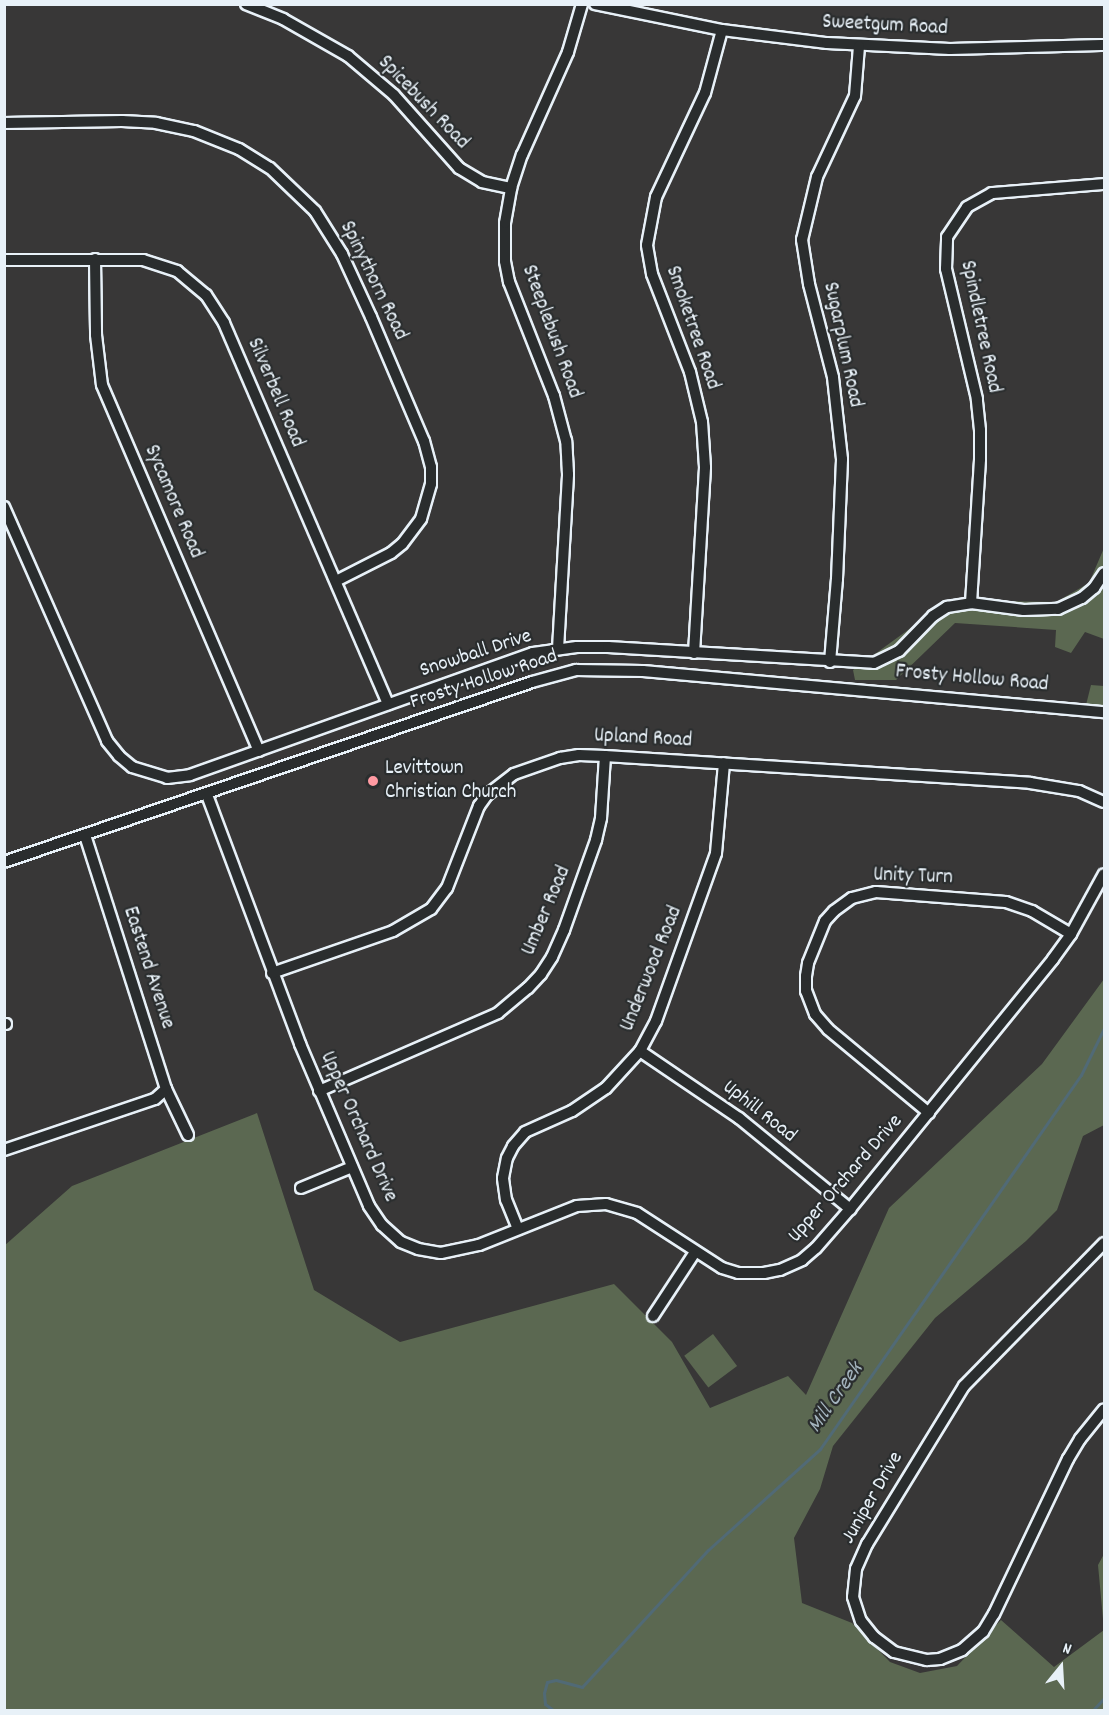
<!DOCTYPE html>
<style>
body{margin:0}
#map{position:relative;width:1109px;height:1715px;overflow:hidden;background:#383737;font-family:Dekko,sans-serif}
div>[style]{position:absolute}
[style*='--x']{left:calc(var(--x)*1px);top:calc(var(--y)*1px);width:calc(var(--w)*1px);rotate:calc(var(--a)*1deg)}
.green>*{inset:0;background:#5b6851;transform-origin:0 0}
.stream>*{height:3px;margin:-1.5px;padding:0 1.5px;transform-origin:1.5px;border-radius:1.5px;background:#516a76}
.roads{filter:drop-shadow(2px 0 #e8f1f8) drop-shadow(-2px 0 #e8f1f8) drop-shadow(0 2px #e8f1f8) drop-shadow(0 -2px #e8f1f8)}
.street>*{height:10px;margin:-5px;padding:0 5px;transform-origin:5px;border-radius:5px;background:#2a2d2e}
.dots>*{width:16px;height:16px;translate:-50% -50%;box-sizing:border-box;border:3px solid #2a2d2e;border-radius:50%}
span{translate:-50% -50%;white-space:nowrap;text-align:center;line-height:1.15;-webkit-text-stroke:4.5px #2a2d2e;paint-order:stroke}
.street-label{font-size:21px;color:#e8f1f8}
.poi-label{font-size:21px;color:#e8f1f8}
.left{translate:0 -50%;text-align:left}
.water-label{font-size:22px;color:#a4b4be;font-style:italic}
.frame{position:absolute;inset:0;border:6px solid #e8f1f8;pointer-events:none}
.north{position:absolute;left:1031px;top:1637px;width:60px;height:60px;-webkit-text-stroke:4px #2a2d2e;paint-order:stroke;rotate:18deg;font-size:16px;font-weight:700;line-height:24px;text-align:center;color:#e8f1f8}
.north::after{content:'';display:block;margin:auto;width:21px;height:27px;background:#e8f1f8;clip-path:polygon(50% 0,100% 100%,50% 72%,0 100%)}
</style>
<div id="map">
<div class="green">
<div style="clip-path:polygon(1104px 548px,1104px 639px,1085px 632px,1071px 653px,1055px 647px,1056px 630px,955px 623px,896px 680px,855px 680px,853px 670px,949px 600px,1056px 602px,1089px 583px)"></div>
<div style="clip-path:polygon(1091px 685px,1104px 686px,1104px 709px,1086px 705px)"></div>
<div style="clip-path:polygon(1104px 979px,1104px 1125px,1083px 1136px,1057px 1210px,1026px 1241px,935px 1318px,833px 1446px,820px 1489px,794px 1538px,802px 1603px,852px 1623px,890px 1662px,920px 1673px,957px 1666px,1001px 1620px,1054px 1667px,1104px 1630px,1098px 1565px,1104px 1554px,1104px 1710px,5px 1710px,4px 1246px,72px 1186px,257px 1113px,314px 1290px,400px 1342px,614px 1284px,672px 1342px,710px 1408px,788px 1376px,806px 1395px,889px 1208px,1042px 1064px)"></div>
<div style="left:713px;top:1334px;width:40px;height:36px;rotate:53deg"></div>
</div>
<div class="stream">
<div style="--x:553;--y:1710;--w:10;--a:-143"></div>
<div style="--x:545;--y:1704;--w:11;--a:-95"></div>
<div style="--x:544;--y:1693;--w:11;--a:-75"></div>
<div style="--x:547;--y:1682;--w:9;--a:-13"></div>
<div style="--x:556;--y:1680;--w:27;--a:15"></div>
<div style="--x:582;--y:1687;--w:186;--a:-47.4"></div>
<div style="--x:708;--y:1550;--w:151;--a:-42"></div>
<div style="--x:820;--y:1449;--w:456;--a:-55.1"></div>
<div style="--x:1081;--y:1075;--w:52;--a:-63.9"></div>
<div style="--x:1093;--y:1710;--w:16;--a:-47"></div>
</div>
<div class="roads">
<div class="street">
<div style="--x:246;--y:4;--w:40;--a:22"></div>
<div style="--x:283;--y:19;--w:75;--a:29.6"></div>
<div style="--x:348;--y:56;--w:60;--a:40.3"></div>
<div style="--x:394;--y:95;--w:98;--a:48.3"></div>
<div style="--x:459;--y:168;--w:27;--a:31"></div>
<div style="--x:482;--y:182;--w:30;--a:12"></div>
<div style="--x:595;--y:4;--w:130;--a:11.6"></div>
<div style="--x:722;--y:30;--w:106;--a:7.1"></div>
<div style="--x:827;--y:43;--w:123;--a:2.8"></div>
<div style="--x:950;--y:49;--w:154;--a:-1.5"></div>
<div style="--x:4;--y:123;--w:118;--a:-1"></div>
<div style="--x:122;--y:121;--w:34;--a:3"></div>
<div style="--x:156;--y:123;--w:39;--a:12"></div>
<div style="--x:194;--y:131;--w:48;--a:21.8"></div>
<div style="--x:239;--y:149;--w:36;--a:32"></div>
<div style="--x:270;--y:168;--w:62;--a:43.7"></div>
<div style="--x:315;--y:211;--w:51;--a:57.9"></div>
<div style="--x:342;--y:254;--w:69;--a:65.3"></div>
<div style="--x:371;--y:317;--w:135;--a:66.9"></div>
<div style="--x:424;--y:441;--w:27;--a:75"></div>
<div style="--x:431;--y:467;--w:17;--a:90"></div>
<div style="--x:431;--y:484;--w:36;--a:106"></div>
<div style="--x:421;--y:519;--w:31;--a:127"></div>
<div style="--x:402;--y:544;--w:14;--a:141"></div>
<div style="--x:391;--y:553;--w:62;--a:153"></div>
<div style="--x:95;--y:259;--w:76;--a:89.2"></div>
<div style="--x:96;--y:335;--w:50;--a:83.2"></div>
<div style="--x:102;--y:385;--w:398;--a:66.8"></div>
<div style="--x:4;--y:260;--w:139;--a:0"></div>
<div style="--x:143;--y:260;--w:36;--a:18"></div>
<div style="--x:177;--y:271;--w:38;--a:40"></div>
<div style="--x:206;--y:295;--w:33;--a:57"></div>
<div style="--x:224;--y:323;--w:415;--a:66.7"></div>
<div style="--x:4;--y:507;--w:256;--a:66.2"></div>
<div style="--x:107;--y:741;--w:19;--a:51"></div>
<div style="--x:119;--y:756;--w:17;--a:40"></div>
<div style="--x:132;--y:767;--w:37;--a:17"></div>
<div style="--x:167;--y:778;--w:23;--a:-7"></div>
<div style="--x:190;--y:775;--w:364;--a:-19.6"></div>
<div style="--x:533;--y:653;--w:44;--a:-7.8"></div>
<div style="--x:577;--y:647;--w:31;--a:0"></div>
<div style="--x:608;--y:647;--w:266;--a:3.4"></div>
<div style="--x:874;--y:663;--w:28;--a:-26"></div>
<div style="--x:899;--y:651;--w:49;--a:-45.8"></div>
<div style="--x:933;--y:616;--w:17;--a:-33"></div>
<div style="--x:947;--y:607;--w:24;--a:-9"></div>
<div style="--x:971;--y:603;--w:53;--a:7.5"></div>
<div style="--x:1024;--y:610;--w:34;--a:-2"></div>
<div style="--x:1058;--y:609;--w:26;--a:-25"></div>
<div style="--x:1082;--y:598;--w:16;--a:-40"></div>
<div style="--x:1094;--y:588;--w:18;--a:-56"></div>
<div style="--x:971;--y:603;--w:144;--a:-86.4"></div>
<div style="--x:980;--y:459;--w:29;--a:-90"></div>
<div style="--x:980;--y:430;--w:31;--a:-96"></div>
<div style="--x:977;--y:399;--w:134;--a:-103.4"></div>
<div style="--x:946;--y:269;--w:32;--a:-88"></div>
<div style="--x:947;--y:237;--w:36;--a:-56"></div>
<div style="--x:967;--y:207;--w:29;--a:-29"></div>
<div style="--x:992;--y:193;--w:112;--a:-4.6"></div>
<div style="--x:558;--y:649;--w:175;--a:-86.7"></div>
<div style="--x:568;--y:474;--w:33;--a:-93"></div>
<div style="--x:566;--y:441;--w:47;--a:-104.9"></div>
<div style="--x:554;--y:396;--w:123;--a:-111.5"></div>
<div style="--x:509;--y:282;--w:21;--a:-101"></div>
<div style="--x:505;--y:261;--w:38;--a:-90"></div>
<div style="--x:505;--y:223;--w:36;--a:-80"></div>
<div style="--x:511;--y:188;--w:35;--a:-72"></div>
<div style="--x:522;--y:155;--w:113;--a:-65.9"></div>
<div style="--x:568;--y:52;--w:50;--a:-73.7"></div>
<div style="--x:694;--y:653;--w:186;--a:-86.6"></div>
<div style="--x:705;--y:467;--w:45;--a:-93.8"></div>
<div style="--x:702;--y:422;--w:51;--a:-103.5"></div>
<div style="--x:690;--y:372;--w:105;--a:-111.2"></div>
<div style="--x:652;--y:274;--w:29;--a:-100"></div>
<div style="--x:647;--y:245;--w:49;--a:-79.4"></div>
<div style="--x:656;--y:197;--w:115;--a:-64.8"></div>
<div style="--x:705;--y:93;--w:65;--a:-74.9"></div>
<div style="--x:830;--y:662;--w:83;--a:-85.2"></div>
<div style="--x:837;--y:579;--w:120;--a:-87.6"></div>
<div style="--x:842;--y:459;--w:82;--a:-96.3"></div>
<div style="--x:833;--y:377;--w:96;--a:-104.5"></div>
<div style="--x:809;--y:284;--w:45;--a:-99"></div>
<div style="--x:802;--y:240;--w:65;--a:-76.6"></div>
<div style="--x:817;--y:177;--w:89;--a:-64.9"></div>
<div style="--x:855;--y:96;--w:50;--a:-85.4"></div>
<div style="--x:207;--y:795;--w:266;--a:69.5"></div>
<div style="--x:300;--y:1044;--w:176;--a:66.9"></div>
<div style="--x:369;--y:1206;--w:23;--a:56"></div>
<div style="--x:382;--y:1225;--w:25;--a:42"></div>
<div style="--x:401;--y:1242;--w:18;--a:22"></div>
<div style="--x:418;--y:1249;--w:23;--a:10"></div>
<div style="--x:441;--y:1253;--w:39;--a:-12"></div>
<div style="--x:479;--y:1245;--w:105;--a:-21.7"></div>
<div style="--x:577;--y:1206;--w:29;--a:-4"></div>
<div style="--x:606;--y:1204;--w:32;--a:16"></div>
<div style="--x:637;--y:1213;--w:101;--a:32.9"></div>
<div style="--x:722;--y:1268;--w:17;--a:17"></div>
<div style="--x:738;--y:1273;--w:26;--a:0"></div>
<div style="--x:764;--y:1273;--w:16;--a:-11"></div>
<div style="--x:780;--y:1270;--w:24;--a:-24"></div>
<div style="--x:802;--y:1260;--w:18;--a:-41"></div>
<div style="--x:816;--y:1248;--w:52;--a:-48.9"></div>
<div style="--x:850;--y:1209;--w:322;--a:-50.9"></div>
<div style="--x:1053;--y:959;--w:31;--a:-54"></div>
<div style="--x:1071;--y:934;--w:68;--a:-61.2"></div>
<div style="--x:4;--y:862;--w:558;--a:-18.82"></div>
<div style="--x:532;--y:682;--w:46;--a:-15.3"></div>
<div style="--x:576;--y:670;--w:67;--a:0.9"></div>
<div style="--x:643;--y:671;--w:463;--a:5.1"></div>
<div style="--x:272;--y:973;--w:128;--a:-19.1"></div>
<div style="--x:393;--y:931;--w:44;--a:-30.1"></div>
<div style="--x:431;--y:909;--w:26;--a:-53"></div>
<div style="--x:447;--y:888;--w:88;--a:-68.7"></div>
<div style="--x:479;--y:806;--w:14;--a:-54"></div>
<div style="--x:487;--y:795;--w:34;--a:-38"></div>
<div style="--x:514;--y:774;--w:49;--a:-19.2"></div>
<div style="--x:560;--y:758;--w:19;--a:-9"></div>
<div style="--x:579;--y:755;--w:26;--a:2"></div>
<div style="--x:605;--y:756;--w:426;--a:3.6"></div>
<div style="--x:1030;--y:783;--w:50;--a:9.3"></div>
<div style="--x:1079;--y:791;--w:27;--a:24"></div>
<div style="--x:4;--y:1024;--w:2;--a:0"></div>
<div style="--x:640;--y:1051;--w:120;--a:34.1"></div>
<div style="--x:739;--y:1118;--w:144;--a:39.3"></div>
<div style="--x:166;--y:1089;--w:51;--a:64.4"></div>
<div style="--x:319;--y:1091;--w:195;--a:-23.5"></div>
<div style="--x:498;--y:1013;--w:39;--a:-40"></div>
<div style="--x:528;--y:988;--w:19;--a:-47"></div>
<div style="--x:541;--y:974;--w:20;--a:-57"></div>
<div style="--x:552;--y:957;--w:30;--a:-66"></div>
<div style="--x:564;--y:930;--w:96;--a:-70.4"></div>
<div style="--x:596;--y:840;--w:23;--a:-77"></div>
<div style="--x:601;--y:818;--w:62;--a:-86.3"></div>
<div style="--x:929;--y:1113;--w:131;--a:-140.3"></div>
<div style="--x:828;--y:1029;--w:20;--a:-131"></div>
<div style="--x:815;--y:1014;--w:25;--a:-111"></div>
<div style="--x:806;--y:991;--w:15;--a:-90"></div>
<div style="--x:806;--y:976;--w:13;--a:-81"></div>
<div style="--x:808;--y:963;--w:45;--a:-68"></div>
<div style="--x:825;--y:921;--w:13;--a:-48"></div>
<div style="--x:834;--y:911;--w:22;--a:-36"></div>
<div style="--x:852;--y:898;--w:25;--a:-14"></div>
<div style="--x:876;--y:892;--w:130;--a:4.4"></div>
<div style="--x:1006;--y:902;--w:28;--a:19"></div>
<div style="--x:1032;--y:911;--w:45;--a:30.5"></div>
<div style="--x:4;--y:1150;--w:159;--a:-18.7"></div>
<div style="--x:155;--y:1099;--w:15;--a:-42"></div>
<div style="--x:166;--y:1089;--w:267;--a:-107.7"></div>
<div style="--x:301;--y:1188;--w:55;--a:-22.4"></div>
<div style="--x:518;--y:1229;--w:31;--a:-112"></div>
<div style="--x:506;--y:1200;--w:22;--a:-98"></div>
<div style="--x:503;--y:1178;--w:20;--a:-79"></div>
<div style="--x:507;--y:1158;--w:13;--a:-63"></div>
<div style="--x:513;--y:1146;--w:18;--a:-49"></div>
<div style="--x:525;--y:1132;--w:51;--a:-24.1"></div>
<div style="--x:572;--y:1111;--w:41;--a:-34.1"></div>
<div style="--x:606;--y:1088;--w:50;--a:-47.4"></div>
<div style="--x:640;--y:1051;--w:34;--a:-62"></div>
<div style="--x:656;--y:1021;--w:178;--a:-70.3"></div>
<div style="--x:716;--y:853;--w:90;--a:-84.9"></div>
<div style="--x:1104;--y:1243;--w:200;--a:134.4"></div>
<div style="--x:964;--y:1386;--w:185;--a:121.5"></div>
<div style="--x:867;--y:1544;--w:27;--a:114"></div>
<div style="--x:856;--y:1569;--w:28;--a:96"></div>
<div style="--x:853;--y:1597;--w:25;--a:72"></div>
<div style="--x:861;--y:1621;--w:21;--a:51"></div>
<div style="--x:874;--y:1637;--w:25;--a:37"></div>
<div style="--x:894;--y:1652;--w:34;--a:14"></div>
<div style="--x:927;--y:1660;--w:13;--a:-4"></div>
<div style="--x:940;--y:1659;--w:24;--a:-22"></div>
<div style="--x:962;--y:1650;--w:28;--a:-41"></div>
<div style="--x:983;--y:1632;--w:21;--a:-59"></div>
<div style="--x:994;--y:1614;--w:172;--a:-64.5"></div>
<div style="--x:1068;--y:1459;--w:23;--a:-59"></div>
<div style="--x:1080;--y:1439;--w:38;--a:-51"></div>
<div style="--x:653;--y:1316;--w:77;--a:-56.7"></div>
</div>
</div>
<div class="dots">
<div style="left:373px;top:781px;background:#ff9aa2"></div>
</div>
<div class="street-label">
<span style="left:885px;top:26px;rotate:3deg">Sweetgum Road</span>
<span style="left:423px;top:103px;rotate:46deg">Spicebush Road</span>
<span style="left:373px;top:281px;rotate:64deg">Spinythorn Road</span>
<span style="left:980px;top:327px;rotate:78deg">Spindletree Road</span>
<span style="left:692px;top:328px;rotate:71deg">Smoketree Road</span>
<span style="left:551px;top:332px;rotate:70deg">Steeplebush Road</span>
<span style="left:842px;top:345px;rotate:78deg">Sugarplum Road</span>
<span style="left:275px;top:393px;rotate:67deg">Silverbell Road</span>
<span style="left:173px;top:502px;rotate:67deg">Sycamore Road</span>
<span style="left:476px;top:654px;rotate:-18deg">Snowball Drive</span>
<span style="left:972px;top:679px;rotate:5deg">Frosty Hollow Road</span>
<span style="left:484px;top:680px;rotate:-18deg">Frosty Hollow Road</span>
<span style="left:643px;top:739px;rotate:3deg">Upland Road</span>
<span style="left:913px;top:877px;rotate:2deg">Unity Turn</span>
<span style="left:547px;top:911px;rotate:-67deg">Umber Road</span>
<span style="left:148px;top:968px;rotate:72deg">Eastend Avenue</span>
<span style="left:652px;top:969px;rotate:-68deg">Underwood Road</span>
<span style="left:759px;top:1112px;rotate:38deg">Uphill Road</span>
<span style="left:358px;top:1127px;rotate:66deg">Upper Orchard Drive</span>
<span style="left:846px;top:1179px;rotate:-49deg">Upper Orchard Drive</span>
<span style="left:873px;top:1498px;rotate:-60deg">Juniper Drive</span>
</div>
<div class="poi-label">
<span class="left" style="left:385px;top:781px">Levittown<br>Christian Church</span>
</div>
<div class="water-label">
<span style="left:836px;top:1398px;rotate:-55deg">Mill Creek</span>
</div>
<div class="frame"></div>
<div class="north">N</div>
</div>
